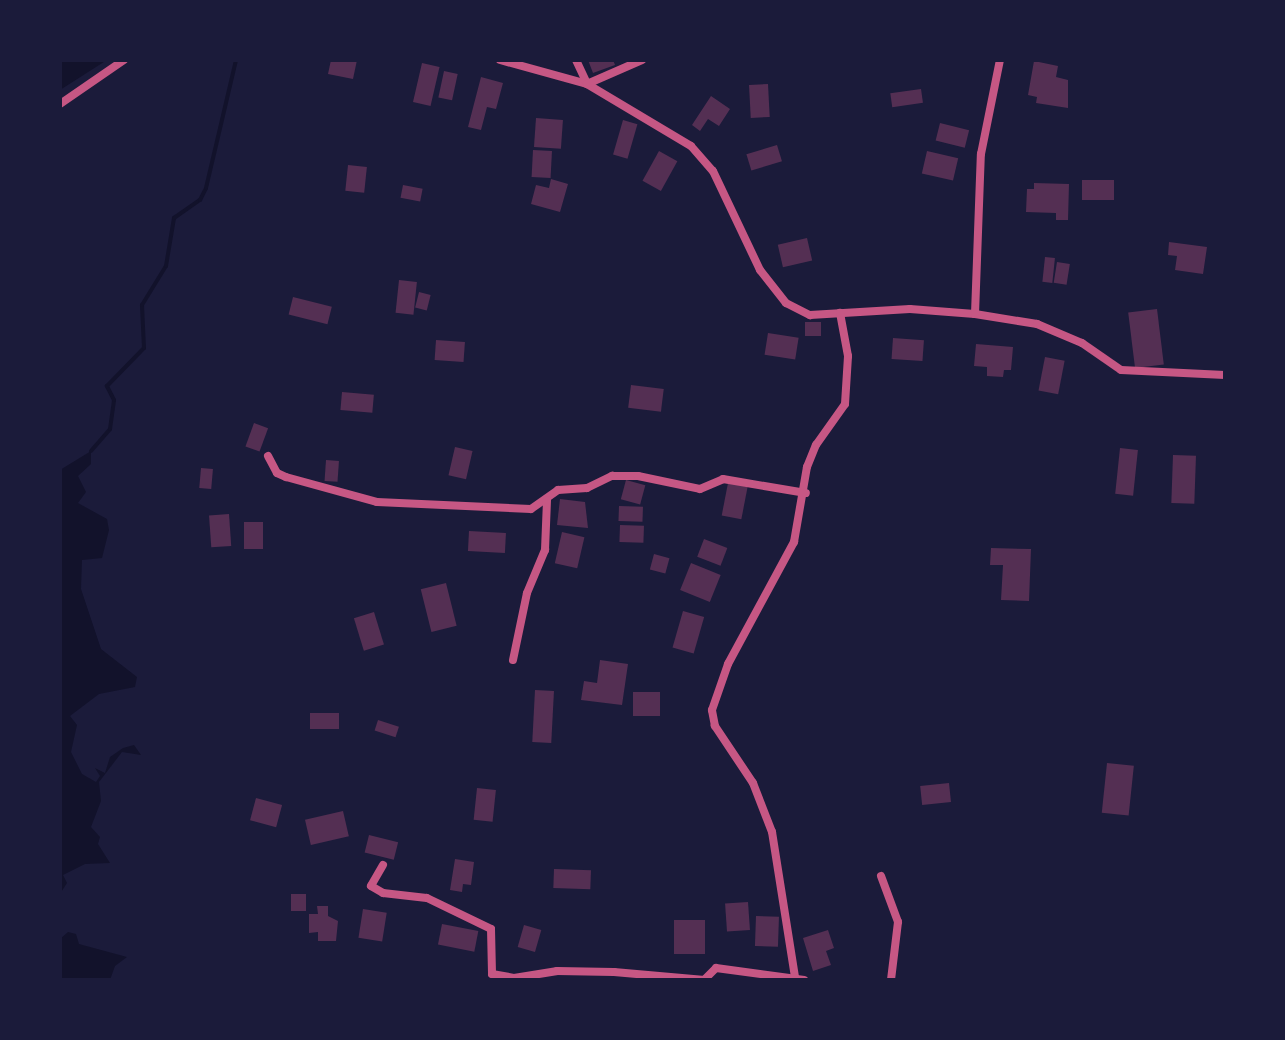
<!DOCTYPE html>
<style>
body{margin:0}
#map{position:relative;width:1285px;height:1040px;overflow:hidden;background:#1b1b3a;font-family:"Times New Roman",serif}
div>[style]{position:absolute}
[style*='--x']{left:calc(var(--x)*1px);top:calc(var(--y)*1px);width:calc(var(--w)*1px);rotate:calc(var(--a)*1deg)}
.water>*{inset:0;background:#12122b}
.stream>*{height:4px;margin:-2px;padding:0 2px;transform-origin:2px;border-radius:2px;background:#12122b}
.building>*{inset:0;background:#542f53;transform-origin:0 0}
.minor>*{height:8px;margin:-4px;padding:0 4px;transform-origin:4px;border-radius:4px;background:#c65784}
span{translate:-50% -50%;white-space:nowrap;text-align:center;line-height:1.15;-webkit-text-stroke:8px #1b1b3a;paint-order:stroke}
.frame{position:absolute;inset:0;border:62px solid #1b1b3a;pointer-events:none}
</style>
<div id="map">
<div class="water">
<div style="clip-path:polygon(61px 60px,107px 60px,60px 90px)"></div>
<div style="clip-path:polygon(91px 451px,91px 464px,78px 476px,86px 492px,78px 503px,107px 519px,109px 530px,102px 558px,82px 560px,81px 589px,101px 649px,137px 677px,135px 687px,99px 694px,70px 716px,77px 725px,71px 752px,82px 774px,96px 782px,100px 776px,95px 768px,105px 773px,110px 757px,123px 748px,134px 745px,141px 755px,122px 752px,99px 782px,101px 801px,91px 827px,100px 837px,98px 844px,110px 863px,85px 864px,63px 875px,67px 883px,60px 894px,60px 470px)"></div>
<div style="clip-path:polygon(68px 932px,76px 934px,79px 944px,127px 957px,115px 966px,110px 980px,60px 980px,60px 939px)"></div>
</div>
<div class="stream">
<div style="--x:91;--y:451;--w:29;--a:-49"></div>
<div style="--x:110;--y:429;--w:29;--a:-82"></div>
<div style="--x:114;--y:400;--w:16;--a:-117"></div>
<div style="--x:107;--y:386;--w:53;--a:-45.8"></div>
<div style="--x:144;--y:348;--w:43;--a:-92.7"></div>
<div style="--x:142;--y:305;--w:46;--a:-58.4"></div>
<div style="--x:166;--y:266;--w:49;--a:-80.5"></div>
<div style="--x:174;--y:218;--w:32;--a:-35"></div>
<div style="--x:200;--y:200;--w:13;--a:-63"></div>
<div style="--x:206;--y:188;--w:131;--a:-76.8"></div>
</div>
<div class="building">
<div style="clip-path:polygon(331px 60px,357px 60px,353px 79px,328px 74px)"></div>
<div style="clip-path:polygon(588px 60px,613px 60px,615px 65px,593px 73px)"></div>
<div style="clip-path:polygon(1034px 61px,1058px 66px,1056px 77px,1068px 80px,1068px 108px,1036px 103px,1037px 97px,1028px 95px)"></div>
<div style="left:422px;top:63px;width:18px;height:40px;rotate:13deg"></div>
<div style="left:444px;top:71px;width:14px;height:27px;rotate:12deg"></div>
<div style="clip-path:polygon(481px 77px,503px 83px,496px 109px,487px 107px,481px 130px,468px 127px)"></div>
<div style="left:768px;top:84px;width:33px;height:19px;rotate:87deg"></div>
<div style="left:921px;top:89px;width:14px;height:31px;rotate:82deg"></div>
<div style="clip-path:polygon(711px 96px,730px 109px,719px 126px,708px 119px,700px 131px,692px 125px)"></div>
<div style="left:536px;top:118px;width:27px;height:29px;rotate:4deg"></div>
<div style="left:623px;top:120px;width:15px;height:36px;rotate:16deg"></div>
<div style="left:940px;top:123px;width:30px;height:18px;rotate:14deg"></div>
<div style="left:777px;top:145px;width:17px;height:32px;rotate:73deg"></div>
<div style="left:533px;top:150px;width:19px;height:27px;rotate:3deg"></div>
<div style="left:659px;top:151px;width:21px;height:34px;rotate:29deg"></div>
<div style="left:927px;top:151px;width:32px;height:23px;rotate:13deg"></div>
<div style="left:348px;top:165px;width:19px;height:26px;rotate:6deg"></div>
<div style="clip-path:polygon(551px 179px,568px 184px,560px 212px,531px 204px,536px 185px,549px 188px)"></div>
<div style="left:1114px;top:180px;width:20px;height:32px;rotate:90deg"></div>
<div style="clip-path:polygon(1034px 183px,1069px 184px,1068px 220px,1056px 220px,1056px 213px,1026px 212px,1027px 189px,1034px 189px)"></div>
<div style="left:403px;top:185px;width:20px;height:13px;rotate:11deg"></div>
<div style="left:807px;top:238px;width:23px;height:30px;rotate:77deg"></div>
<div style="clip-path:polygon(1169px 242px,1207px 247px,1203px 274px,1175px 270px,1177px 256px,1168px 255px)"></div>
<div style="left:1045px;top:257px;width:10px;height:25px;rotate:6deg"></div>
<div style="left:1057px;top:262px;width:13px;height:21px;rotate:9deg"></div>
<div style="left:399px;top:280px;width:18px;height:33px;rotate:6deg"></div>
<div style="left:419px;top:292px;width:12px;height:16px;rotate:14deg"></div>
<div style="left:293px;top:297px;width:40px;height:18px;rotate:14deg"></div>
<div style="left:1157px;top:309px;width:56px;height:29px;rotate:83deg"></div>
<div style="left:805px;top:322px;width:16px;height:14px"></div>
<div style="left:768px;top:333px;width:31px;height:22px;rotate:9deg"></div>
<div style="left:893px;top:338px;width:31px;height:21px;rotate:4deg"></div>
<div style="left:436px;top:340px;width:29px;height:20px;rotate:4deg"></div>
<div style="clip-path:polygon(976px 344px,1013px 347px,1011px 370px,1004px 370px,1003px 377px,987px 376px,987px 367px,974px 366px)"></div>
<div style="left:1045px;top:357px;width:20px;height:34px;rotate:11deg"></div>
<div style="left:631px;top:385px;width:33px;height:23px;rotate:7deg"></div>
<div style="left:342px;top:392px;width:32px;height:18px;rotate:5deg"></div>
<div style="left:254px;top:423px;width:15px;height:25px;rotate:20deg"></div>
<div style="left:455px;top:447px;width:18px;height:29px;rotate:13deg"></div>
<div style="left:1120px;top:448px;width:18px;height:46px;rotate:6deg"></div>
<div style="left:1173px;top:455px;width:23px;height:48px;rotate:2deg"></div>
<div style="left:326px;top:460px;width:13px;height:21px;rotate:4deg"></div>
<div style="left:201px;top:468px;width:12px;height:20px;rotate:5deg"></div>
<div style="left:626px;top:480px;width:20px;height:20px;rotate:15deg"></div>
<div style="left:728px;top:483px;width:20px;height:33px;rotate:11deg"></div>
<div style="clip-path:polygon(560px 499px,585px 502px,588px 528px,557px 525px)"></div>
<div style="left:619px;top:506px;width:24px;height:15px;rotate:2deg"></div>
<div style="left:229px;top:514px;width:32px;height:20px;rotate:86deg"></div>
<div style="left:244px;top:522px;width:19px;height:27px"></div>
<div style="left:620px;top:525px;width:24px;height:17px;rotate:2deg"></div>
<div style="left:469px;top:531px;width:37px;height:20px;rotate:3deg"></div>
<div style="left:562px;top:532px;width:23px;height:32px;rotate:13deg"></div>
<div style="left:704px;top:539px;width:25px;height:19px;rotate:21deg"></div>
<div style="clip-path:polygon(991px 548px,1031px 549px,1029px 601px,1001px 600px,1003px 565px,990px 565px)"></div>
<div style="left:654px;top:554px;width:16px;height:16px;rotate:15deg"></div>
<div style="left:691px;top:563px;width:32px;height:29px;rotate:22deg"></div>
<div style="left:446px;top:583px;width:44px;height:26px;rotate:76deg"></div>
<div style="left:683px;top:611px;width:22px;height:38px;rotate:16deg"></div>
<div style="left:374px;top:612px;width:34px;height:21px;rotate:73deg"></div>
<div style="clip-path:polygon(600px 660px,628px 664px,622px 705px,581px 700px,584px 681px,597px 683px)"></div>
<div style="left:535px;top:690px;width:19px;height:52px;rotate:3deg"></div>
<div style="left:633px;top:692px;width:27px;height:24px"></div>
<div style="left:339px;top:713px;width:16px;height:29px;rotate:90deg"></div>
<div style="left:378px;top:720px;width:22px;height:11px;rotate:18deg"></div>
<div style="left:1107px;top:763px;width:27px;height:50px;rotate:6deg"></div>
<div style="left:949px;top:783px;width:19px;height:29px;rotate:84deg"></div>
<div style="left:477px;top:788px;width:19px;height:32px;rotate:6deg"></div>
<div style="left:256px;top:798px;width:27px;height:23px;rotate:15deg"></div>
<div style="left:343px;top:811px;width:26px;height:39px;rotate:77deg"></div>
<div style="left:369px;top:835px;width:30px;height:18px;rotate:14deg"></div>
<div style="clip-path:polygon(455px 859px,474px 862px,471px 885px,463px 884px,462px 892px,450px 890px)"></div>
<div style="left:554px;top:869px;width:37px;height:19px;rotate:2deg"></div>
<div style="left:291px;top:894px;width:15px;height:17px"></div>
<div style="left:748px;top:902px;width:28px;height:23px;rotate:86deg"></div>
<div style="clip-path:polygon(317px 906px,328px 906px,328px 916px,338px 921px,336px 941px,318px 941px,318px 932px,309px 933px,309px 914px,318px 914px)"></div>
<div style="left:363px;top:909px;width:24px;height:29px;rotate:9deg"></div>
<div style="left:756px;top:916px;width:23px;height:30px;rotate:2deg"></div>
<div style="left:674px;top:920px;width:31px;height:34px"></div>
<div style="left:442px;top:924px;width:37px;height:21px;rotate:11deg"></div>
<div style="left:524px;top:925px;width:18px;height:23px;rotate:16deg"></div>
<div style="clip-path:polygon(828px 930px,834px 948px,826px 951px,831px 965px,813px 971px,803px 938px)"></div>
</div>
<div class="minor">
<div style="--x:500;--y:60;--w:90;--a:15.4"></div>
<div style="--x:587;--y:84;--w:121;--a:30.8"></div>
<div style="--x:691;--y:146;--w:33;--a:49"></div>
<div style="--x:713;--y:171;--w:110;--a:64.6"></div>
<div style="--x:760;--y:270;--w:42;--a:51.8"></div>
<div style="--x:786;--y:303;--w:27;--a:27"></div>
<div style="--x:810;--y:315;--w:100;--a:-3.4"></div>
<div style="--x:910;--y:309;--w:65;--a:4.4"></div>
<div style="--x:975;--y:314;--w:63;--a:9.2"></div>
<div style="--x:1037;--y:324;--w:49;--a:22.9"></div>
<div style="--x:1082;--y:343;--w:47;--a:34.7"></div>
<div style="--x:1121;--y:370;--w:104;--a:2.8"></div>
<div style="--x:576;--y:60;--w:26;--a:65"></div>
<div style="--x:587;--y:84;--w:60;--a:-23.6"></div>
<div style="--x:60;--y:104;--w:78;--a:-34.5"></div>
<div style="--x:975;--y:314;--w:160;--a:-87.9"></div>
<div style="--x:981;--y:154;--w:96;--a:-78.6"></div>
<div style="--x:268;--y:456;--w:19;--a:62"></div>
<div style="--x:277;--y:473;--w:10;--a:24"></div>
<div style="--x:286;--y:477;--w:94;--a:15.4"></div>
<div style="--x:377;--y:502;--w:154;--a:2.6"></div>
<div style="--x:531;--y:509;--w:33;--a:-35"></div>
<div style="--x:558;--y:490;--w:29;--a:-4"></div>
<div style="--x:587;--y:488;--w:28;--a:-26"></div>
<div style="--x:612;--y:476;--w:26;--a:0"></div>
<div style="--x:638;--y:476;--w:63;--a:11.8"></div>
<div style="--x:700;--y:489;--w:25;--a:-23"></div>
<div style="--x:723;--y:479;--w:84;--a:9.6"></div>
<div style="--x:513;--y:660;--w:68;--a:-78.2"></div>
<div style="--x:527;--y:593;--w:47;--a:-67.3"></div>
<div style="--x:545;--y:550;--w:50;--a:-87.7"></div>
<div style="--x:383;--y:865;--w:24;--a:120"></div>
<div style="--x:371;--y:886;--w:14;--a:30"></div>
<div style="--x:383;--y:893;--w:44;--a:6.5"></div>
<div style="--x:427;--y:898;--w:71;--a:25.8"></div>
<div style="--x:491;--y:929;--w:45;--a:88.7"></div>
<div style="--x:492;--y:974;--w:22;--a:10"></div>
<div style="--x:514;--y:978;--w:44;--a:-9.2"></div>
<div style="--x:557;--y:971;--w:57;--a:1"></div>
<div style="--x:614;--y:972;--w:91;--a:5"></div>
<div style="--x:881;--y:876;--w:49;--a:69.7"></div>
<div style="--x:898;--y:922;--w:58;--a:96.9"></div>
<div style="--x:795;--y:977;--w:147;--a:-99"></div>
<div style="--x:772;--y:832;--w:53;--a:-111.2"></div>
<div style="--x:753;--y:783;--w:69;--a:-123.7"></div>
<div style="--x:715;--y:726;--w:16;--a:-101"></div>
<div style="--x:712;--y:710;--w:49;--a:-70.8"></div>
<div style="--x:728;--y:664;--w:139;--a:-61.6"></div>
<div style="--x:794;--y:542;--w:76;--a:-80.2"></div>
<div style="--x:807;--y:467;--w:24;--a:-68"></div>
<div style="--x:816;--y:445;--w:50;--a:-54.7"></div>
<div style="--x:845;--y:404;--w:48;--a:-86.4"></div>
<div style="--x:848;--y:356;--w:44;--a:-100.5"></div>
<div style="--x:704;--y:980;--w:17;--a:-45"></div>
<div style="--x:716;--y:968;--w:89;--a:7.8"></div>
</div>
<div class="frame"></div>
</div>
